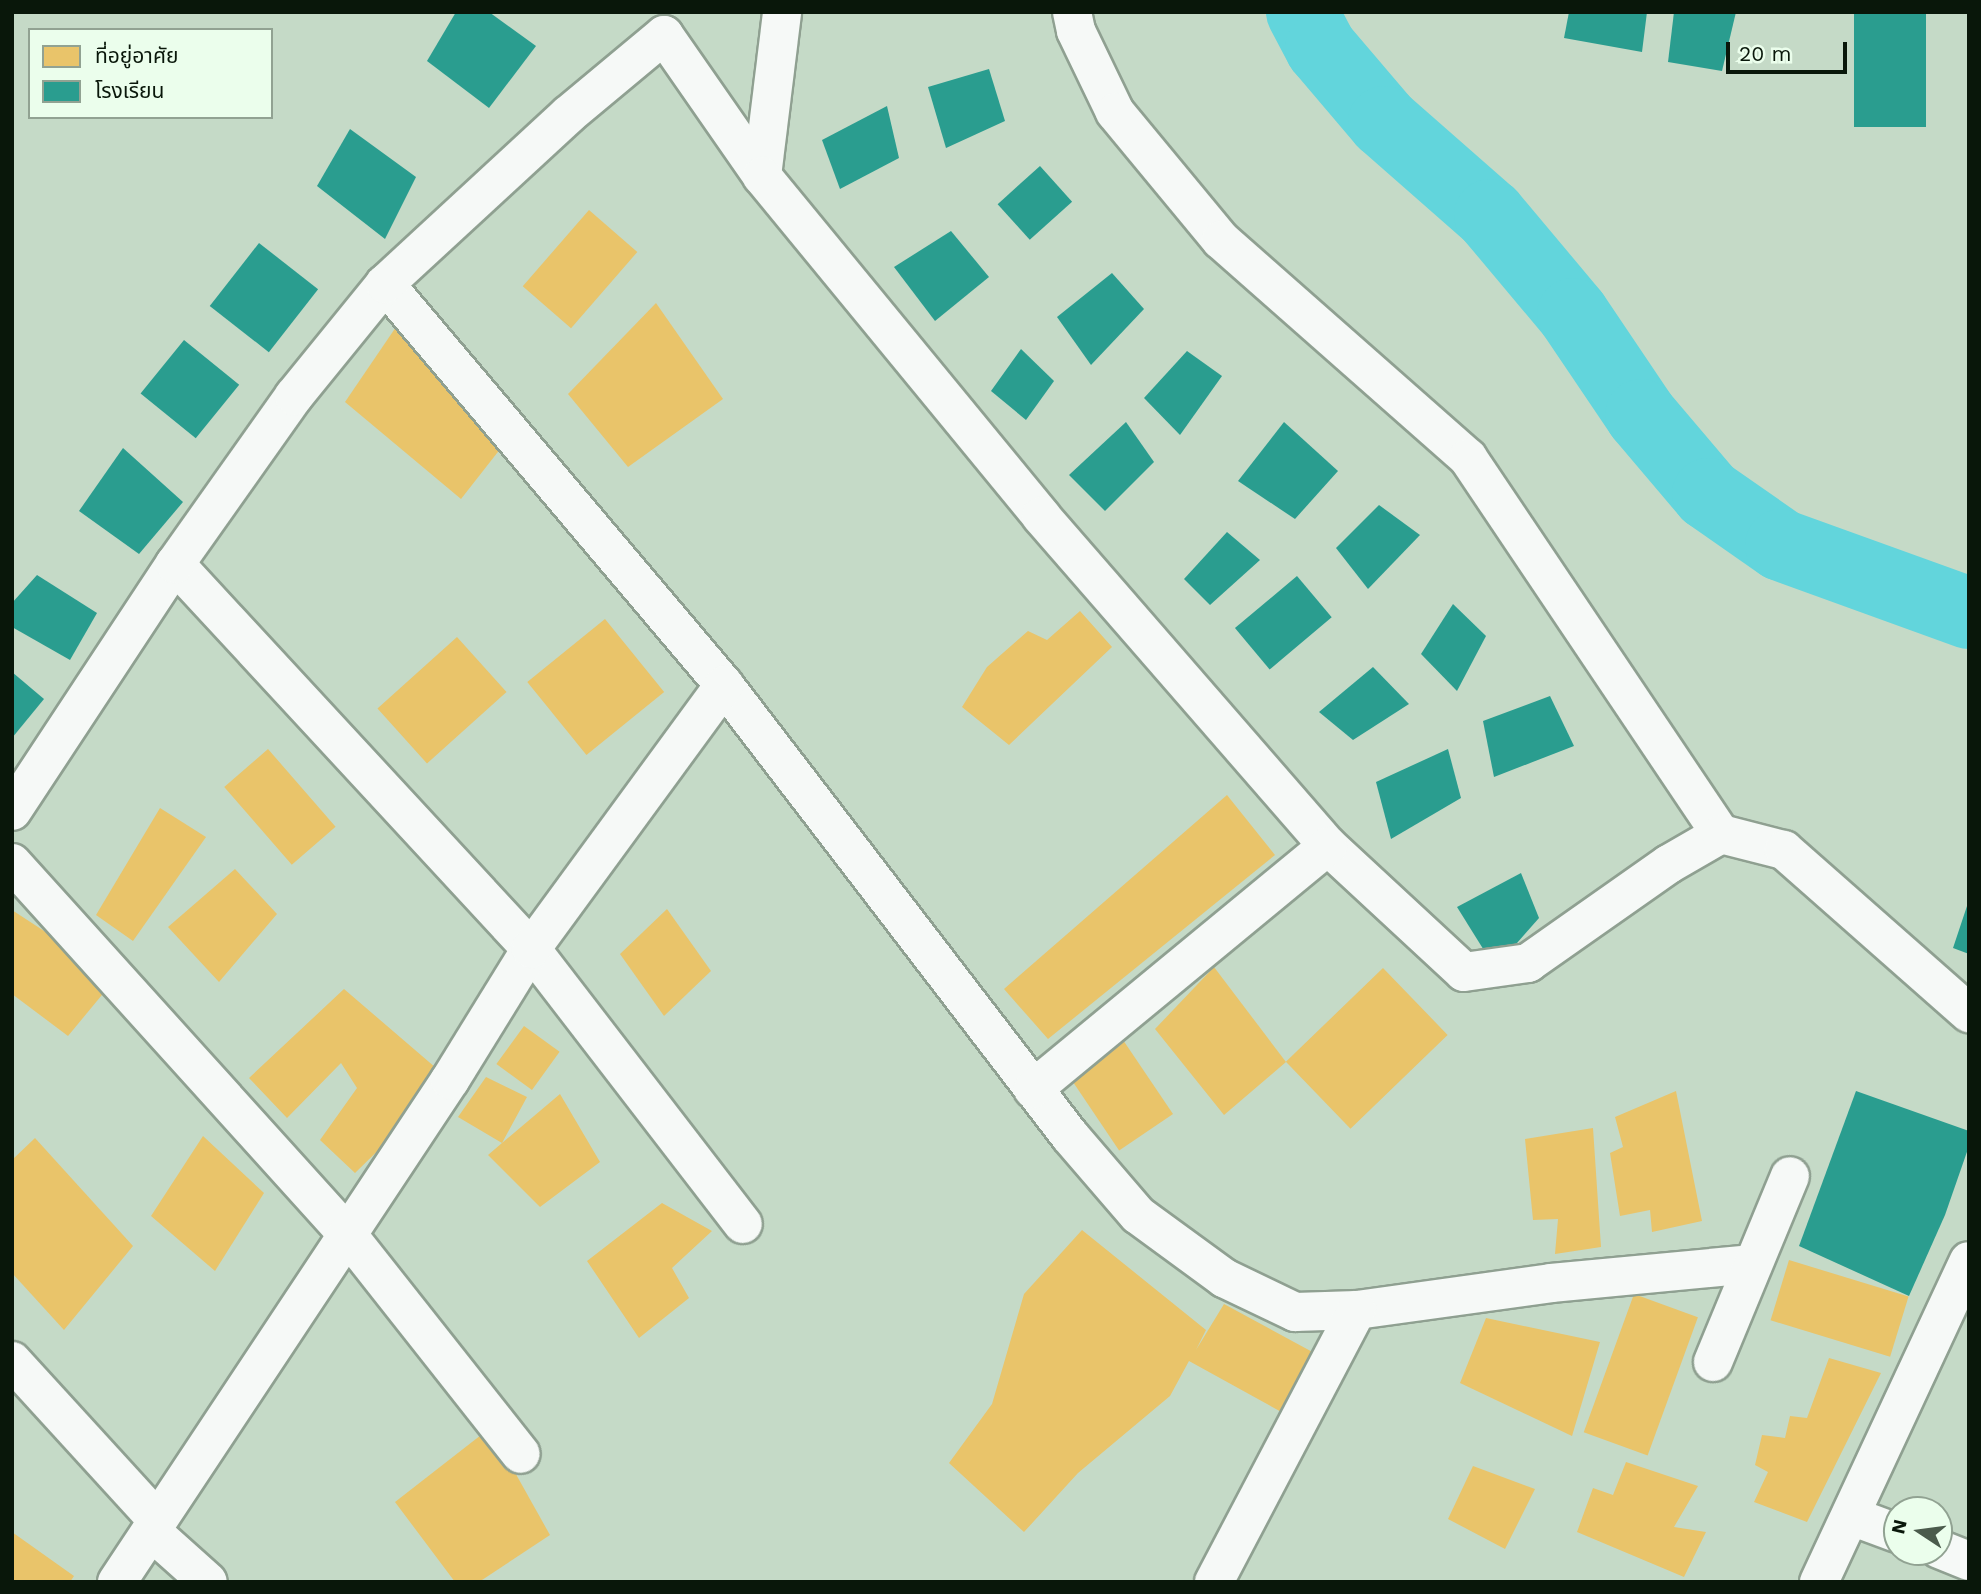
<!DOCTYPE html>
<meta charset="utf-8">
<style>
body{margin:0}
#map{position:relative;width:1981px;height:1594px;overflow:hidden;background:#c5dac7;font-family:"Work Sans","Noto Sans Thai",sans-serif}
div>[style]{position:absolute}
[style*='--x']{left:calc(var(--x)*1px);top:calc(var(--y)*1px);width:calc(var(--w)*1px);rotate:calc(var(--a)*1deg)}
.homes>*{inset:0;background:#e9c46a;transform-origin:0 0}
.schools>*{inset:0;background:#2a9d8f;transform-origin:0 0}
.river>*{height:72px;margin:-36px;padding:0 36px;transform-origin:36px;border-radius:36px;background:#62d5dc}
.roads{filter:drop-shadow(2px 0 #8fa091) drop-shadow(-2px 0 #8fa091) drop-shadow(0 2px #8fa091) drop-shadow(0 -2px #8fa091)}
.minor>*{height:38px;margin:-19px;padding:0 19px;transform-origin:19px;border-radius:19px;background:#f6f9f7}
span{translate:-50% -50%;white-space:nowrap;text-align:center;line-height:1.15;-webkit-text-stroke:7px #ebfeec;paint-order:stroke}
.frame{position:absolute;inset:0;border:14px solid #09170a;pointer-events:none}
.legend{position:absolute;left:28px;top:28px;width:245px;height:91px;box-sizing:border-box;background:#ebfeec;border:2px solid #91a292;margin:0;padding:9px 12px;list-style:none;font-size:21px;color:#09170a}
.legend li{display:flex;align-items:center;gap:14px;height:35px}
.legend b{width:35px;border:2px solid #91a292}
.north{position:absolute;left:1883px;top:1496px;width:70px;height:70px;box-sizing:border-box;background:#ebfeec;border:2px solid #91a292;border-radius:50%;rotate:283deg;font-size:19px;font-weight:700;line-height:28px;text-align:center;color:#09170a}
.north::after{content:'';display:block;margin:auto;width:24px;height:32px;background:#4b5b4c;clip-path:polygon(50% 0,100% 100%,50% 72%,0 100%)}
.scale{position:absolute;left:1726px;top:42px;width:121px;height:32px;box-sizing:border-box;border:4px solid #09170a;border-top:0;padding-left:9px;font-size:21px;line-height:24px;white-space:nowrap;color:#09170a;-webkit-text-stroke:5px #ebfeec;paint-order:stroke}
</style>
<div id="map">
<div class="homes">
<div style="left:589px;top:210px;width:64px;height:101px;rotate:41deg"></div>
<div style="clip-path:polygon(656px 303px,723px 399px,628px 467px,568px 394px)"></div>
<div style="clip-path:polygon(396px 327px,512px 434px,461px 499px,345px 402px)"></div>
<div style="clip-path:polygon(1080px 611px,1112px 647px,1009px 745px,962px 707px,987px 667px,1028px 631px,1047px 640px)"></div>
<div style="left:605px;top:619px;width:94px;height:100px;rotate:51deg"></div>
<div style="left:457px;top:637px;width:74px;height:107px;rotate:48deg"></div>
<div style="left:268px;top:749px;width:103px;height:58px;rotate:49deg"></div>
<div style="clip-path:polygon(1227px 795px,1275px 855px,1048px 1039px,1004px 989px)"></div>
<div style="clip-path:polygon(160px 808px,206px 837px,133px 941px,96px 915px)"></div>
<div style="clip-path:polygon(235px 869px,277px 914px,219px 982px,168px 927px)"></div>
<div style="clip-path:polygon(667px 909px,711px 971px,664px 1016px,620px 954px)"></div>
<div style="clip-path:polygon(12px 910px,116px 978px,68px 1036px,12px 994px)"></div>
<div style="clip-path:polygon(1214px 967px,1286px 1062px,1224px 1115px,1155px 1029px)"></div>
<div style="left:1383px;top:968px;width:93px;height:135px;rotate:46deg"></div>
<div style="clip-path:polygon(344px 989px,450px 1080px,355px 1173px,320px 1140px,357px 1088px,341px 1063px,287px 1118px,249px 1078px)"></div>
<div style="left:524px;top:1026px;width:44px;height:47px;rotate:36deg"></div>
<div style="left:1121px;top:1037px;width:93px;height:65px;rotate:56deg"></div>
<div style="clip-path:polygon(486px 1077px,527px 1097px,502px 1143px,560px 1094px,600px 1162px,540px 1207px,488px 1155px,502px 1143px,458px 1117px)"></div>
<div style="clip-path:polygon(1676px 1091px,1702px 1221px,1652px 1232px,1650px 1210px,1620px 1216px,1610px 1153px,1623px 1147px,1615px 1117px)"></div>
<div style="clip-path:polygon(1593px 1128px,1601px 1247px,1555px 1254px,1558px 1219px,1533px 1220px,1525px 1139px)"></div>
<div style="clip-path:polygon(203px 1136px,264px 1193px,215px 1271px,151px 1216px)"></div>
<div style="clip-path:polygon(35px 1138px,133px 1246px,64px 1330px,12px 1273px,12px 1160px)"></div>
<div style="clip-path:polygon(662px 1203px,712px 1231px,672px 1268px,689px 1298px,639px 1338px,587px 1261px)"></div>
<div style="clip-path:polygon(1082px 1230px,1206px 1330px,1196px 1350px,1224px 1304px,1318px 1355px,1285px 1414px,1189px 1361px,1170px 1396px,1078px 1473px,1024px 1532px,949px 1463px,992px 1404px,1024px 1294px)"></div>
<div style="left:1789px;top:1260px;width:125px;height:63px;rotate:17deg"></div>
<div style="left:1634px;top:1294px;width:68px;height:147px;rotate:20deg"></div>
<div style="clip-path:polygon(1486px 1318px,1600px 1342px,1572px 1436px,1460px 1383px)"></div>
<div style="clip-path:polygon(1829px 1358px,1881px 1373px,1807px 1522px,1754px 1502px,1768px 1472px,1755px 1465px,1762px 1435px,1785px 1438px,1790px 1416px,1807px 1418px)"></div>
<div style="clip-path:polygon(490px 1428px,550px 1535px,479px 1582px,455px 1582px,395px 1502px)"></div>
<div style="clip-path:polygon(1626px 1462px,1698px 1486px,1674px 1527px,1706px 1532px,1684px 1577px,1577px 1532px,1593px 1488px,1613px 1495px)"></div>
<div style="clip-path:polygon(1473px 1466px,1535px 1489px,1505px 1549px,1448px 1519px)"></div>
<div style="clip-path:polygon(12px 1532px,74px 1576px,70px 1582px,12px 1582px)"></div>
</div>
<div class="schools">
<div style="clip-path:polygon(456px 12px,489px 12px,536px 46px,489px 108px,427px 61px)"></div>
<div style="clip-path:polygon(1569px 12px,1647px 12px,1642px 52px,1564px 38px)"></div>
<div style="clip-path:polygon(1674px 12px,1736px 12px,1722px 71px,1668px 62px)"></div>
<div style="left:1854px;top:12px;width:72px;height:115px"></div>
<div style="clip-path:polygon(989px 69px,1005px 121px,946px 148px,928px 87px)"></div>
<div style="clip-path:polygon(887px 106px,899px 158px,840px 189px,822px 140px)"></div>
<div style="clip-path:polygon(350px 129px,416px 177px,385px 239px,317px 186px)"></div>
<div style="left:1040px;top:166px;width:48px;height:57px;rotate:48deg"></div>
<div style="clip-path:polygon(951px 231px,989px 277px,935px 321px,894px 267px)"></div>
<div style="left:259px;top:243px;width:75px;height:80px;rotate:38deg"></div>
<div style="clip-path:polygon(1112px 273px,1144px 309px,1091px 365px,1057px 317px)"></div>
<div style="left:184px;top:340px;width:71px;height:69px;rotate:39deg"></div>
<div style="clip-path:polygon(1021px 349px,1054px 381px,1026px 420px,991px 391px)"></div>
<div style="clip-path:polygon(1187px 351px,1222px 376px,1180px 435px,1144px 398px)"></div>
<div style="clip-path:polygon(1126px 422px,1154px 462px,1105px 511px,1069px 475px)"></div>
<div style="clip-path:polygon(1284px 422px,1338px 471px,1295px 519px,1238px 481px)"></div>
<div style="clip-path:polygon(123px 448px,183px 502px,139px 554px,79px 511px)"></div>
<div style="clip-path:polygon(1379px 505px,1420px 535px,1368px 589px,1336px 548px)"></div>
<div style="clip-path:polygon(1227px 532px,1260px 560px,1210px 605px,1184px 579px)"></div>
<div style="clip-path:polygon(37px 575px,97px 613px,70px 660px,12px 627px,12px 603px)"></div>
<div style="left:1297px;top:576px;width:54px;height:81px;rotate:50deg"></div>
<div style="clip-path:polygon(1453px 604px,1486px 636px,1457px 691px,1421px 654px)"></div>
<div style="clip-path:polygon(1373px 667px,1409px 704px,1353px 740px,1319px 712px)"></div>
<div style="clip-path:polygon(12px 672px,44px 699px,12px 738px)"></div>
<div style="clip-path:polygon(1550px 696px,1574px 746px,1494px 777px,1483px 721px)"></div>
<div style="clip-path:polygon(1448px 749px,1461px 798px,1391px 839px,1376px 782px)"></div>
<div style="clip-path:polygon(1521px 873px,1539px 918px,1495px 968px,1457px 907px)"></div>
<div style="clip-path:polygon(1968px 903px,1969px 903px,1969px 954px,1953px 948px)"></div>
<div style="clip-path:polygon(1856px 1091px,1969px 1131px,1969px 1146px,1945px 1215px,1909px 1296px,1799px 1246px)"></div>
</div>
<div class="river">
<div style="--x:1302;--y:12;--w:41;--a:62.2"></div>
<div style="--x:1321;--y:48;--w:97;--a:49.6"></div>
<div style="--x:1384;--y:122;--w:141;--a:41.3"></div>
<div style="--x:1490;--y:215;--w:129;--a:50"></div>
<div style="--x:1573;--y:314;--w:122;--a:56"></div>
<div style="--x:1641;--y:415;--w:104;--a:49.7"></div>
<div style="--x:1708;--y:494;--w:89;--a:34.9"></div>
<div style="--x:1781;--y:545;--w:200;--a:19.9"></div>
</div>
<div class="roads">
<div class="minor">
<div style="--x:1072;--y:12;--w:19;--a:78"></div>
<div style="--x:1076;--y:31;--w:90;--a:64.3"></div>
<div style="--x:1115;--y:112;--w:166;--a:50.4"></div>
<div style="--x:1221;--y:240;--w:329;--a:41.4"></div>
<div style="--x:1468;--y:458;--w:453;--a:56.1"></div>
<div style="--x:762;--y:176;--w:165;--a:-83"></div>
<div style="--x:385;--y:284;--w:525;--a:49.79"></div>
<div style="--x:724;--y:685;--w:568;--a:52.51"></div>
<div style="--x:1070;--y:1136;--w:104;--a:49.3"></div>
<div style="--x:1138;--y:1215;--w:107;--a:36.2"></div>
<div style="--x:1224;--y:1278;--w:79;--a:25.6"></div>
<div style="--x:1295;--y:1312;--w:62;--a:-1.8"></div>
<div style="--x:1357;--y:1310;--w:196;--a:-7.9"></div>
<div style="--x:1551;--y:1283;--w:203;--a:-5.4"></div>
<div style="--x:175;--y:564;--w:524;--a:47.24"></div>
<div style="--x:531;--y:949;--w:347;--a:52.4"></div>
<div style="--x:12;--y:811;--w:296;--a:-56.6"></div>
<div style="--x:175;--y:564;--w:206;--a:-54.7"></div>
<div style="--x:294;--y:396;--w:144;--a:-50.9"></div>
<div style="--x:385;--y:284;--w:249;--a:-42.7"></div>
<div style="--x:568;--y:115;--w:125;--a:-39.8"></div>
<div style="--x:664;--y:35;--w:172;--a:55.2"></div>
<div style="--x:762;--y:176;--w:440;--a:50.6"></div>
<div style="--x:1041;--y:516;--w:437;--a:49"></div>
<div style="--x:1328;--y:846;--w:185;--a:42.8"></div>
<div style="--x:1464;--y:972;--w:65;--a:-8"></div>
<div style="--x:1528;--y:963;--w:172;--a:-35.1"></div>
<div style="--x:1669;--y:864;--w:60;--a:-30"></div>
<div style="--x:1721;--y:834;--w:65;--a:14.3"></div>
<div style="--x:1784;--y:850;--w:247;--a:41.4"></div>
<div style="--x:12;--y:863;--w:500;--a:47.9"></div>
<div style="--x:347;--y:1234;--w:280;--a:51.7"></div>
<div style="--x:1033;--y:1089;--w:382;--a:-39.5"></div>
<div style="--x:12;--y:1361;--w:215;--a:47.6"></div>
<div style="--x:1713;--y:1362;--w:201;--a:-67.5"></div>
<div style="--x:1851;--y:1516;--w:49;--a:20.3"></div>
<div style="--x:151;--y:1531;--w:76;--a:41.8"></div>
<div style="--x:1939;--y:1549;--w:32;--a:22"></div>
<div style="--x:117;--y:1582;--w:602;--a:-56.44"></div>
<div style="--x:450;--y:1080;--w:154;--a:-58.3"></div>
<div style="--x:531;--y:949;--w:327;--a:-53.8"></div>
<div style="--x:1214;--y:1582;--w:307;--a:-62.3"></div>
<div style="--x:1819;--y:1582;--w:354;--a:-65"></div>
</div>
</div>
<div class="frame"></div>
<ul class="legend">
<li><b style="height:19px;background:#e9c46a"></b>ที่อยู่อาศัย</li>
<li><b style="height:19px;background:#2a9d8f"></b>โรงเรียน</li>
</ul>
<div class="north">N</div>
<div class="scale">20 m</div>
</div>
